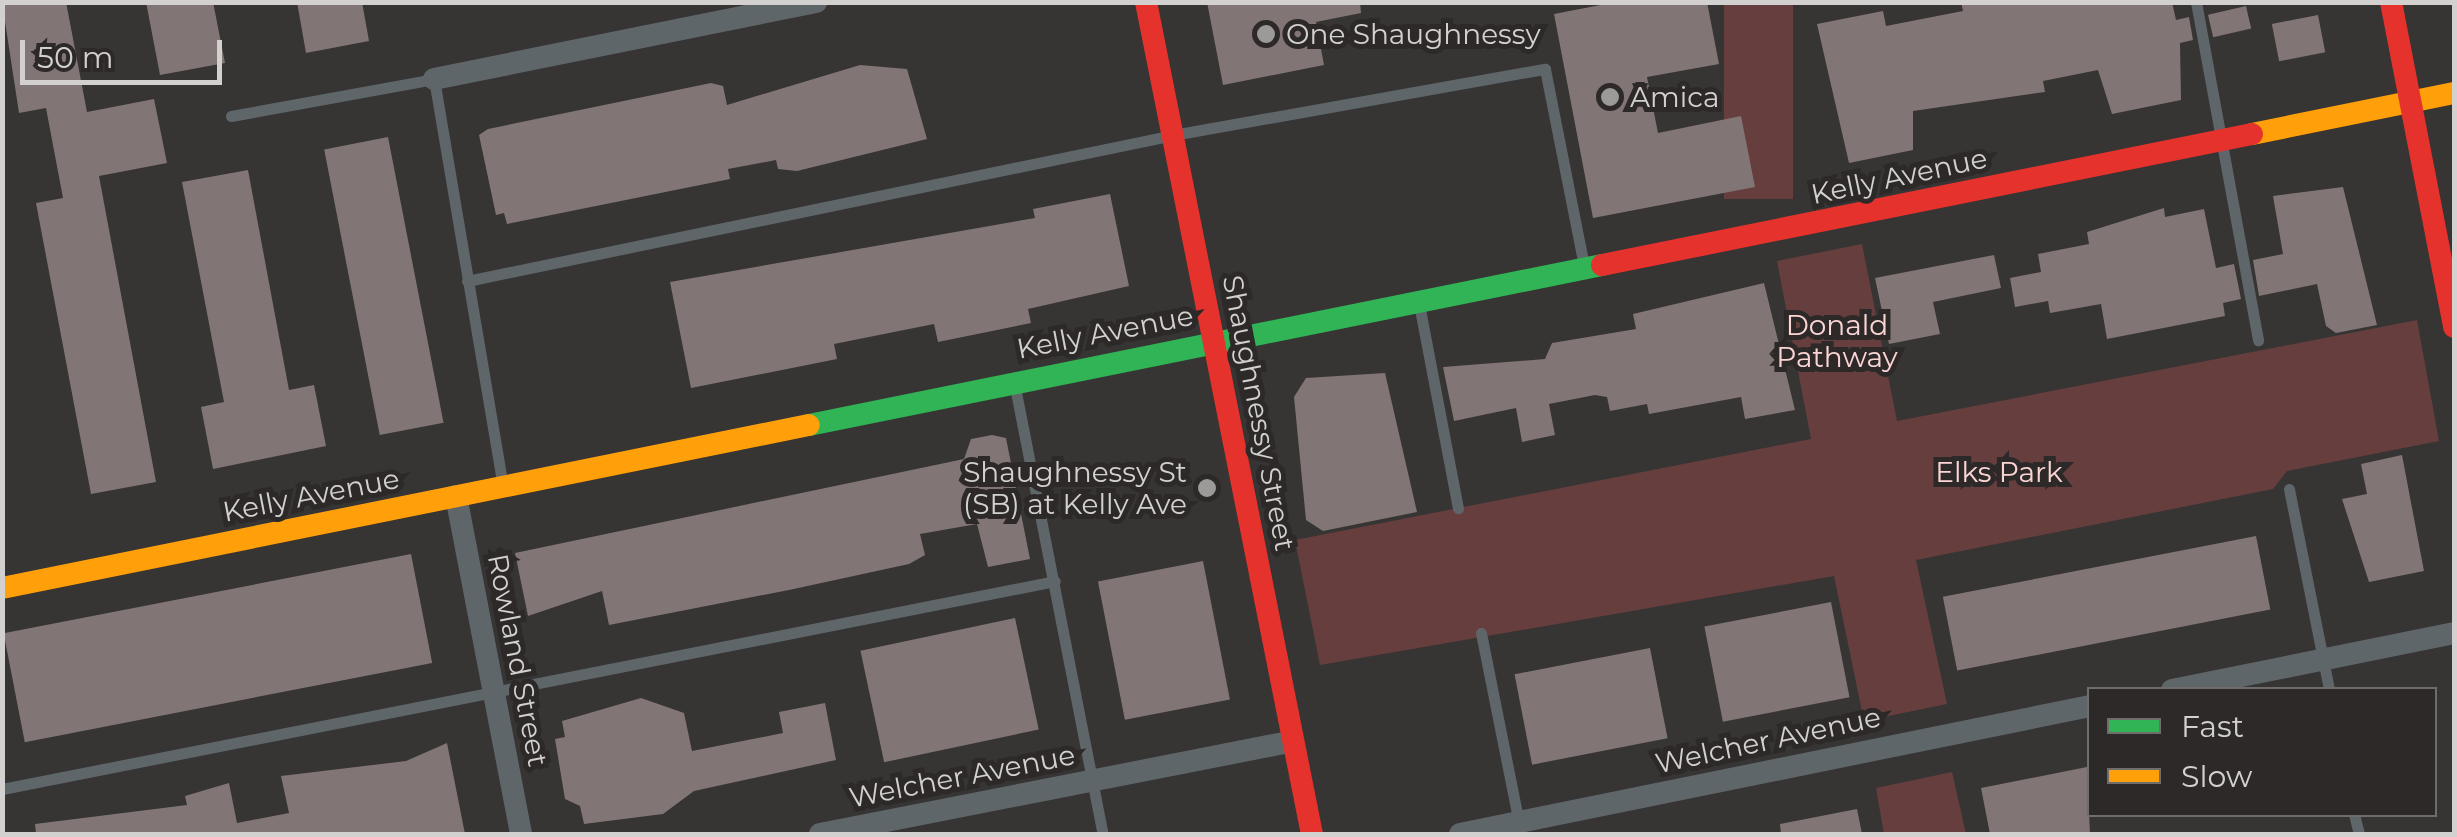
<!DOCTYPE html>
<style>
body{margin:0}
#map{position:relative;width:2457px;height:837px;overflow:hidden;background:#373434;font-family:Montserrat,sans-serif}
div>[style]{position:absolute}
[style*='--x']{left:calc(var(--x)*1px);top:calc(var(--y)*1px);width:calc(var(--w)*1px);rotate:calc(var(--a)*1deg)}
.green>*{inset:0;background:#673e3e;transform-origin:0 0}
.building>*{inset:0;background:#827575;transform-origin:0 0}
.lane>*{height:11px;margin:-5.5px;padding:0 5.5px;transform-origin:5.5px;border-radius:5.5px;background:#5f666a}
.street>*{height:22px;margin:-11px;padding:0 11px;transform-origin:11px;border-radius:11px;background:#5f666a}
.fast>*{height:22px;margin:-11px;padding:0 11px;transform-origin:11px;border-radius:11px;background:#30b455}
.slow>*{height:22px;margin:-11px;padding:0 11px;transform-origin:11px;border-radius:11px;background:#ff9f0a}
.jam>*{height:22px;margin:-11px;padding:0 11px;transform-origin:11px;border-radius:11px;background:#e5322d}
.dots>*{width:28px;height:28px;translate:-50% -50%;box-sizing:border-box;border:5px solid #2d2929;border-radius:50%}
span{translate:-50% -50%;white-space:nowrap;text-align:center;line-height:1.15;-webkit-text-stroke:10px #2d2929;paint-order:stroke}
.poi-label{font-size:28px;color:#d3d0d0}
.left{translate:0 -50%;text-align:left}
.right{translate:-100% -50%;text-align:right}
.street-label{font-size:28px;color:#d3d0d0}
.park-label{font-size:28px;color:#fbd5d4}
.frame{position:absolute;inset:0;border:5px solid #d3d0d0;pointer-events:none}
.legend{position:absolute;left:2087px;top:687px;width:350px;height:130px;box-sizing:border-box;background:#2d2929;border:2px solid #6f6c6c;margin:0;padding:12px 18px;list-style:none;font-size:30px;color:#d3d0d0}
.legend li{display:flex;align-items:center;gap:20px;height:50px}
.legend b{width:50px;border:2px solid #6f6c6c}
.scale{position:absolute;left:20px;top:40px;width:202px;height:45px;box-sizing:border-box;border:5px solid #d3d0d0;border-top:0;padding-left:12px;font-size:30px;line-height:35px;white-space:nowrap;color:#d3d0d0;-webkit-text-stroke:8px #2d2929;paint-order:stroke}
</style>
<div id="map">
<div class="green">
<div style="left:1724px;top:3px;width:69px;height:196px"></div>
<div style="clip-path:polygon(1862px 244px,1897px 421px,2417px 320px,2439px 441px,2287px 471px,2273px 489px,1916px 560px,1947px 704px,1864px 721px,1834px 576px,1320px 665px,1295px 540px,1811px 439px,1777px 261px)"></div>
<div style="clip-path:polygon(1952px 772px,1966px 834px,1884px 834px,1876px 788px)"></div>
</div>
<div class="building">
<div style="clip-path:polygon(2px 2px,66px 2px,87px 112px,154px 99px,167px 163px,99px 176px,156px 482px,91px 494px,36px 203px,63px 198px,46px 108px,19px 113px)"></div>
<div style="clip-path:polygon(146px 2px,213px 2px,225px 63px,160px 75px)"></div>
<div style="clip-path:polygon(297px 2px,362px 2px,369px 41px,306px 53px)"></div>
<div style="clip-path:polygon(1207px 2px,1360px 2px,1361px 13px,1316px 22px,1324px 65px,1223px 85px)"></div>
<div style="clip-path:polygon(1616px 2px,1707px 2px,1719px 64px,1647px 77px,1658px 133px,1741px 116px,1755px 187px,1593px 218px,1554px 14px)"></div>
<div style="clip-path:polygon(1961px 2px,2172px 2px,2176px 20px,2189px 17px,2193px 40px,2180px 43px,2181px 100px,2112px 114px,2098px 70px,2043px 81px,2045px 92px,1913px 111px,1913px 150px,1849px 163px,1817px 24px,1883px 11px,1886px 26px,1963px 11px)"></div>
<div style="left:2246px;top:6px;width:23px;height:39px;rotate:77deg"></div>
<div style="left:2318px;top:15px;width:38px;height:47px;rotate:79deg"></div>
<div style="clip-path:polygon(860px 65px,907px 69px,927px 139px,797px 171px,778px 169px,776px 160px,728px 169px,730px 179px,507px 224px,504px 213px,496px 215px,479px 135px,488px 129px,711px 83px,723px 86px,727px 105px)"></div>
<div style="left:388px;top:137px;width:291px;height:65px;rotate:79deg"></div>
<div style="clip-path:polygon(248px 170px,289px 390px,314px 385px,326px 446px,213px 469px,201px 407px,224px 402px,182px 182px)"></div>
<div style="clip-path:polygon(2343px 187px,2377px 325px,2336px 333px,2326px 326px,2317px 284px,2259px 296px,2253px 260px,2283px 254px,2273px 196px)"></div>
<div style="clip-path:polygon(1110px 194px,1129px 286px,1028px 309px,1031px 323px,938px 342px,934px 324px,834px 344px,837px 359px,691px 388px,670px 282px,1035px 218px,1033px 209px)"></div>
<div style="clip-path:polygon(2164px 208px,2165px 217px,2204px 209px,2216px 268px,2234px 264px,2241px 299px,2223px 303px,2225px 316px,2107px 339px,2101px 304px,2050px 313px,2048px 301px,2015px 307px,2010px 278px,2041px 272px,2038px 254px,2089px 244px,2087px 232px)"></div>
<div style="clip-path:polygon(1994px 255px,2001px 288px,1933px 302px,1940px 334px,1889px 344px,1875px 278px)"></div>
<div style="clip-path:polygon(1764px 283px,1795px 410px,1745px 419px,1741px 397px,1649px 414px,1647px 404px,1610px 411px,1607px 397px,1595px 395px,1549px 404px,1555px 435px,1522px 442px,1516px 408px,1454px 421px,1443px 367px,1545px 359px,1552px 343px,1636px 329px,1633px 314px)"></div>
<div style="clip-path:polygon(1385px 373px,1417px 512px,1323px 531px,1306px 520px,1294px 397px,1306px 378px)"></div>
<div style="clip-path:polygon(992px 435px,1006px 438px,1030px 559px,988px 567px,977px 524px,920px 534px,925px 555px,909px 564px,789px 590px,609px 625px,602px 591px,528px 616px,515px 553px,964px 459px,971px 439px)"></div>
<div style="clip-path:polygon(2402px 455px,2424px 571px,2369px 582px,2342px 499px,2367px 494px,2361px 464px)"></div>
<div style="left:2256px;top:536px;width:75px;height:319px;rotate:79deg"></div>
<div style="left:411px;top:554px;width:111px;height:415px;rotate:79deg"></div>
<div style="left:1203px;top:561px;width:141px;height:107px;rotate:79deg"></div>
<div style="left:1831px;top:602px;width:97px;height:129px;rotate:79deg"></div>
<div style="left:1015px;top:618px;width:114px;height:158px;rotate:78deg"></div>
<div style="left:1650px;top:648px;width:92px;height:138px;rotate:79deg"></div>
<div style="clip-path:polygon(641px 698px,684px 713px,692px 751px,783px 733px,779px 712px,825px 703px,836px 760px,694px 791px,663px 814px,584px 824px,580px 806px,565px 799px,555px 739px,565px 737px,562px 721px)"></div>
<div style="clip-path:polygon(447px 743px,465px 834px,36px 834px,35px 824px,187px 805px,185px 796px,229px 783px,237px 823px,289px 813px,281px 776px,406px 761px)"></div>
<div style="clip-path:polygon(2087px 767px,2090px 834px,1990px 834px,1981px 788px)"></div>
<div style="clip-path:polygon(1857px 809px,1862px 834px,1781px 834px,1780px 824px)"></div>
</div>
<div class="lane">
<div style="--x:2196;--y:2;--w:344;--a:79.6"></div>
<div style="--x:231;--y:116;--w:206;--a:-10.3"></div>
<div style="--x:434;--y:79;--w:409;--a:80.4"></div>
<div style="--x:467;--y:281;--w:721;--a:-11.68"></div>
<div style="--x:1173;--y:135;--w:378;--a:-10.1"></div>
<div style="--x:1545;--y:69;--w:201;--a:78.8"></div>
<div style="--x:1419;--y:304;--w:208;--a:79.2"></div>
<div style="--x:1015;--y:387;--w:456;--a:78.9"></div>
<div style="--x:2289;--y:489;--w:205;--a:78.7"></div>
<div style="--x:1481;--y:633;--w:205;--a:78.7"></div>
<div style="--x:2;--y:789;--w:1073;--a:-11.17"></div>
<div style="--x:2354;--y:814;--w:21;--a:76"></div>
</div>
<div class="street">
<div style="--x:434;--y:79;--w:390;--a:-11.4"></div>
<div style="--x:456;--y:496;--w:344;--a:79.1"></div>
<div style="--x:2172;--y:690;--w:288;--a:-11.4"></div>
<div style="--x:820;--y:834;--w:482;--a:-11.1"></div>
<div style="--x:1460;--y:834;--w:643;--a:-11.48"></div>
</div>
<div class="fast">
<div style="--x:809;--y:425;--w:809;--a:-11.41"></div>
</div>
<div class="slow">
<div style="--x:2252;--y:134;--w:206;--a:-11.5"></div>
<div style="--x:2;--y:588;--w:823;--a:-11.42"></div>
</div>
<div class="jam">
<div style="--x:1146;--y:2;--w:848;--a:78.72"></div>
<div style="--x:2391;--y:2;--w:331;--a:79"></div>
<div style="--x:1602;--y:265;--w:663;--a:-11.39"></div>
</div>
<div class="dots">
<div style="left:1266px;top:34px;background:#9c9999"></div>
<div style="left:1610px;top:97px;background:#9c9999"></div>
<div style="left:1207px;top:488px;background:#9c9999"></div>
</div>
<div class="poi-label">
<span class="left" style="left:1286px;top:34px">One Shaughnessy</span>
<span class="left" style="left:1630px;top:97px">Amica</span>
<span class="right" style="left:1187px;top:488px">Shaughnessy St<br>(SB) at Kelly Ave</span>
</div>
<div class="street-label">
<span style="left:1899px;top:176px;rotate:-12deg">Kelly Avenue</span>
<span style="left:1105px;top:332px;rotate:-11deg">Kelly Avenue</span>
<span style="left:1259px;top:413px;rotate:79deg">Shaughnessy Street</span>
<span style="left:311px;top:495px;rotate:-11deg">Kelly Avenue</span>
<span style="left:518px;top:660px;rotate:79deg">Rowland Street</span>
<span style="left:1768px;top:740px;rotate:-12deg">Welcher Avenue</span>
<span style="left:962px;top:776px;rotate:-11deg">Welcher Avenue</span>
</div>
<div class="park-label">
<span style="left:1837px;top:341px">Donald<br>Pathway</span>
<span style="left:1999px;top:472px">Elks Park</span>
</div>
<div class="frame"></div>
<ul class="legend">
<li><b style="height:12px;background:#30b455"></b>Fast</li>
<li><b style="height:12px;background:#ff9f0a"></b>Slow</li>
</ul>
<div class="scale">50 m</div>
</div>
